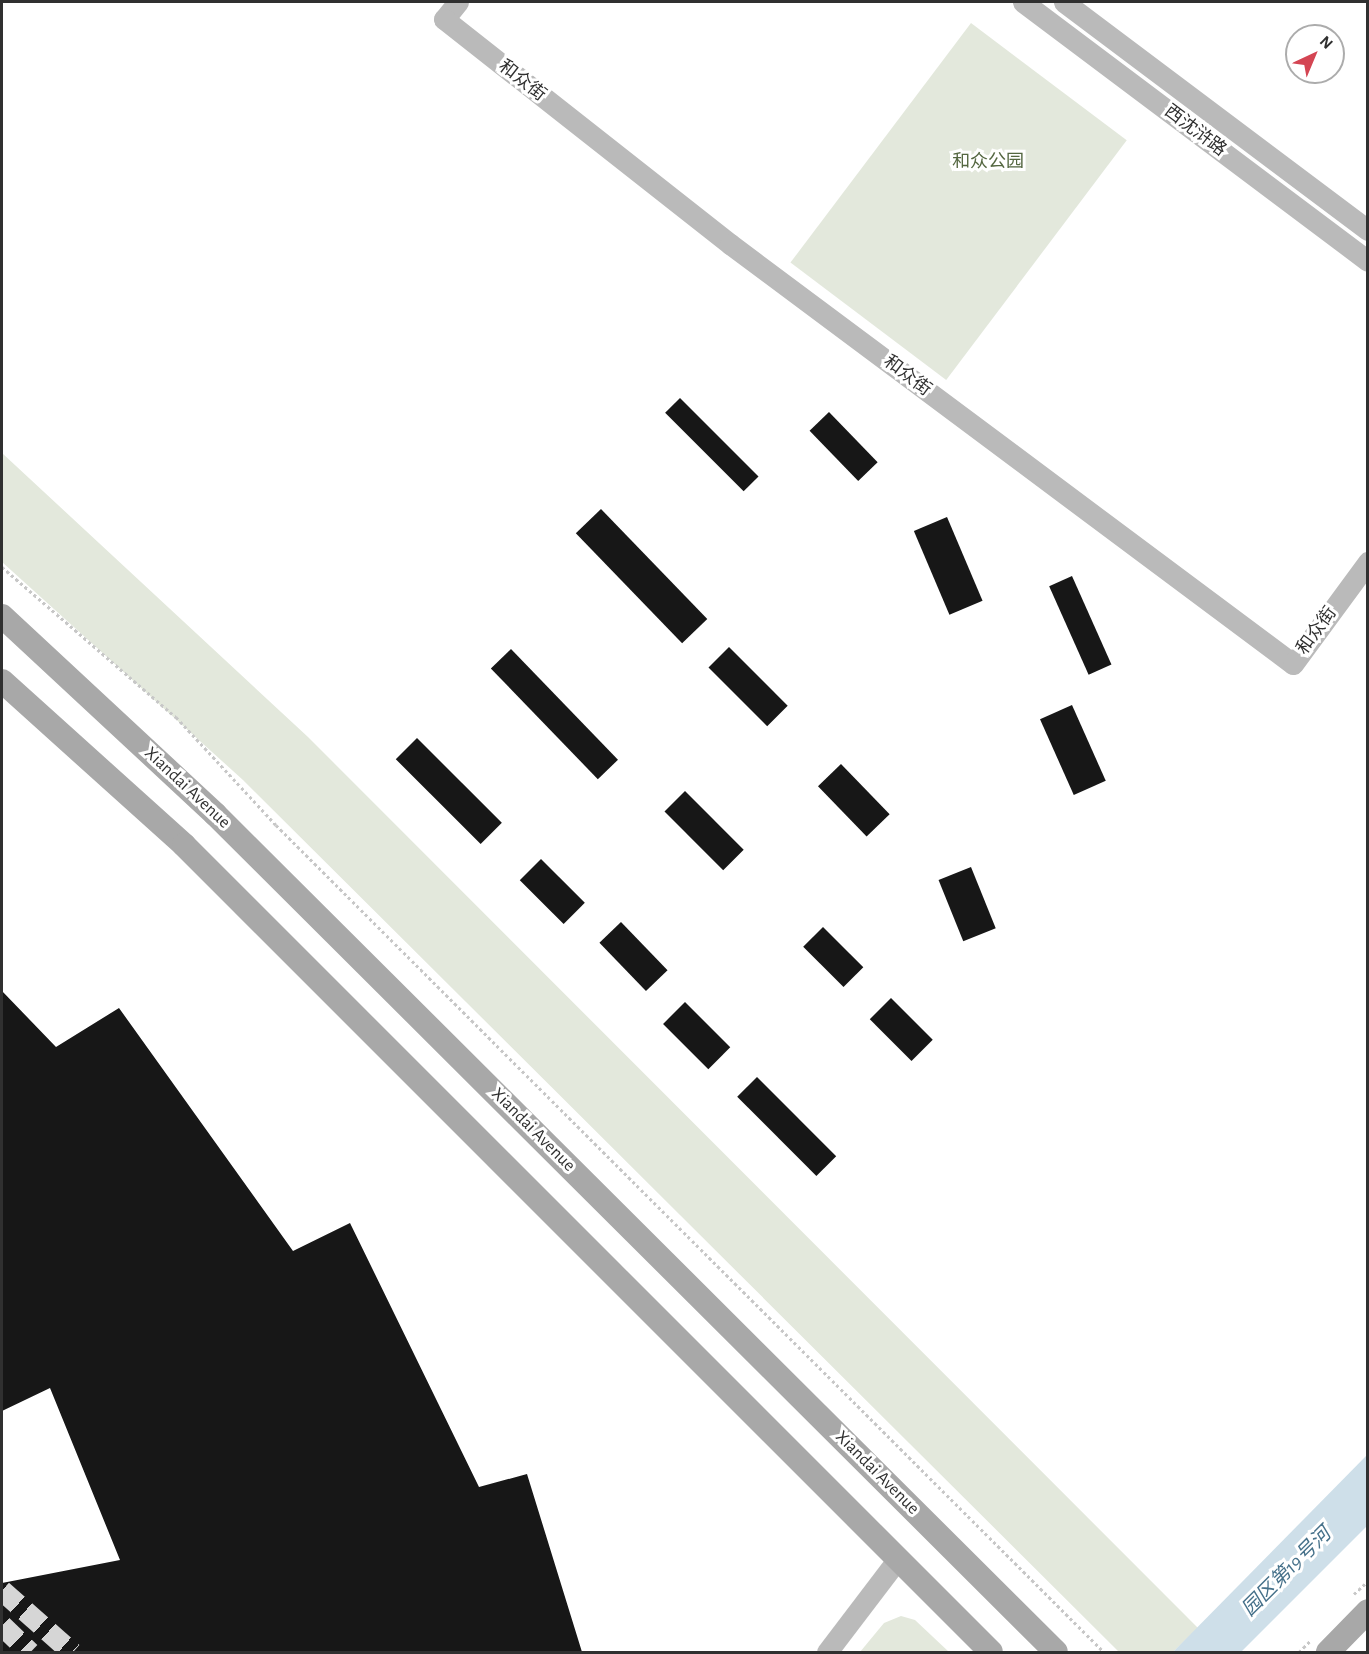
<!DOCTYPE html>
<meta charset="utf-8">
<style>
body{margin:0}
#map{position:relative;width:1369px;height:1654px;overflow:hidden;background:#fff;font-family:"Alegreya Sans","Noto Sans SC",sans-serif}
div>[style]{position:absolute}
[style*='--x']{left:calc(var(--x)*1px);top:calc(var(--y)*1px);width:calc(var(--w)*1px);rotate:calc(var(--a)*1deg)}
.green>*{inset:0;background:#e3e8dc;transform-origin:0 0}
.water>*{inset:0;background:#cedfe9}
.building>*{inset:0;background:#171717;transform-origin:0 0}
.secondary-tunnel>*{height:21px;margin-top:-10.5px;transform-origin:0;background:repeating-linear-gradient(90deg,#d6d6d6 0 21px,transparent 0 31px)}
.path>*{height:3px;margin-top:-1.5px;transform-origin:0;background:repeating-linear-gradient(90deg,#c7c7c7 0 3px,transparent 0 6px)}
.secondary>*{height:21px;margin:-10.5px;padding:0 10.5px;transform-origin:10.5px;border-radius:10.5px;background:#bababa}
.primary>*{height:24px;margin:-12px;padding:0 12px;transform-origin:12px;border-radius:12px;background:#a8a8a8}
span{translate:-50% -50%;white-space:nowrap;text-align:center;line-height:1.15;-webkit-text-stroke:6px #fff;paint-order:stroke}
.street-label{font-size:18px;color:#303030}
.park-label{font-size:18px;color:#546741}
.water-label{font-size:20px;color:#46718a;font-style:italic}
.frame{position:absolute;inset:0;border:3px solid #303030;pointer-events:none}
.north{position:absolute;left:1285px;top:24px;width:60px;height:60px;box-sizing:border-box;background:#fff;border:2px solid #acacac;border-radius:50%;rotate:44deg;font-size:16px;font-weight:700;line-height:24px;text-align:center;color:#303030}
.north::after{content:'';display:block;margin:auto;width:21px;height:27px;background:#d44553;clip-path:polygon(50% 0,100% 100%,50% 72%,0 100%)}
</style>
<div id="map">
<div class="green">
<div style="left:971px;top:23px;width:195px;height:300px;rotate:37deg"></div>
<div style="clip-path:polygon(2px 453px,308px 737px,1198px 1628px,1173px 1652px,1119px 1652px,243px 780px,2px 562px)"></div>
<div style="clip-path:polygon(901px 1616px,915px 1620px,949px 1652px,860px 1652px,884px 1623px)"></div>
</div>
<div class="water">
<div style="clip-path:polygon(1367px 1455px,1367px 1526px,1241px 1652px,1173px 1652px)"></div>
</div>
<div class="building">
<div style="left:680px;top:398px;width:111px;height:21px;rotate:45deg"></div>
<div style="left:829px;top:412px;width:70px;height:27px;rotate:46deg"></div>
<div style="left:601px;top:509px;width:153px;height:35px;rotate:46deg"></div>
<div style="left:947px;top:517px;width:91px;height:36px;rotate:67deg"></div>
<div style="left:1072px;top:576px;width:97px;height:25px;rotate:66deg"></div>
<div style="left:729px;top:647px;width:83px;height:29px;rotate:45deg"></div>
<div style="left:511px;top:649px;width:154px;height:28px;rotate:46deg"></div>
<div style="left:1072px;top:705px;width:83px;height:35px;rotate:66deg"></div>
<div style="left:417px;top:738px;width:120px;height:30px;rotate:45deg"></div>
<div style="left:841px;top:764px;width:70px;height:32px;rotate:46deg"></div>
<div style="left:685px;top:791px;width:83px;height:29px;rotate:45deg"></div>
<div style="left:541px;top:859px;width:62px;height:30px;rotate:45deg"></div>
<div style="left:971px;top:867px;width:66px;height:35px;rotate:68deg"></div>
<div style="left:621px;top:922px;width:67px;height:30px;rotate:46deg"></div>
<div style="left:823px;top:927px;width:57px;height:28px;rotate:45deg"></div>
<div style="clip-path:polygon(2px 991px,56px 1047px,119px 1008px,293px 1251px,350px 1223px,479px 1487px,527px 1474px,582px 1652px,2px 1652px,2px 1583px,120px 1560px,50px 1388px,2px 1411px)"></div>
<div style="left:891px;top:998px;width:59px;height:30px;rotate:45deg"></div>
<div style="left:685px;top:1002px;width:64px;height:31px;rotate:45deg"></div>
<div style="left:757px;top:1077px;width:112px;height:28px;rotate:45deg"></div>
</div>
<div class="secondary-tunnel">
<div style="--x:2;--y:1590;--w:94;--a:41.5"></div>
<div style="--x:2;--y:1625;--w:39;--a:44"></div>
</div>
<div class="path">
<div style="--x:2;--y:567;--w:230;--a:40.8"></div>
<div style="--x:176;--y:717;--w:147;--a:47.2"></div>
<div style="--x:276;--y:825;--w:1170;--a:44.97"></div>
<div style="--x:1354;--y:1594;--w:19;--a:-43"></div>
<div style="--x:1299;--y:1652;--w:16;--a:-45"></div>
</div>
<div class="secondary">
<div style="--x:458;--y:2;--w:22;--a:129"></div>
<div style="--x:444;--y:19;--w:364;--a:38.2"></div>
<div style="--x:730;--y:244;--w:702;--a:36.72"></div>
<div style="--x:1293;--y:664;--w:127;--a:-53.7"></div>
<div style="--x:1023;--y:2;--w:431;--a:36.9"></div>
<div style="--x:1064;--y:2;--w:380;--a:36.9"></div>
<div style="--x:827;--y:1652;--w:116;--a:-52.7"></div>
</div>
<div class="primary">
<div style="--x:2;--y:616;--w:291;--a:42.9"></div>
<div style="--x:215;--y:814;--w:1187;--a:44.9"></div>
<div style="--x:2;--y:681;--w:245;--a:42"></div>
<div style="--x:184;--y:845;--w:1141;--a:45"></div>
<div style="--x:1328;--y:1652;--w:57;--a:-45.7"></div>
</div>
<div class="street-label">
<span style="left:522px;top:81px;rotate:38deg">和众街</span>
<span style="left:1195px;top:131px;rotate:37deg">西沈浒路</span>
<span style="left:907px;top:376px;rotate:37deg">和众街</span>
<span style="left:1317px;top:631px;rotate:-54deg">和众街</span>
<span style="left:187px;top:788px;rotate:43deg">Xiandai Avenue</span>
<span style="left:533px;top:1130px;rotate:45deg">Xiandai Avenue</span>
<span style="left:877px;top:1473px;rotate:45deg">Xiandai Avenue</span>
</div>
<div class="park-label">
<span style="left:988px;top:162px">和众公园</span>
</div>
<div class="water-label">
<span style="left:1287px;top:1572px;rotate:-45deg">园区第19号河</span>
</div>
<div class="frame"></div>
<div class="north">N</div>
</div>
